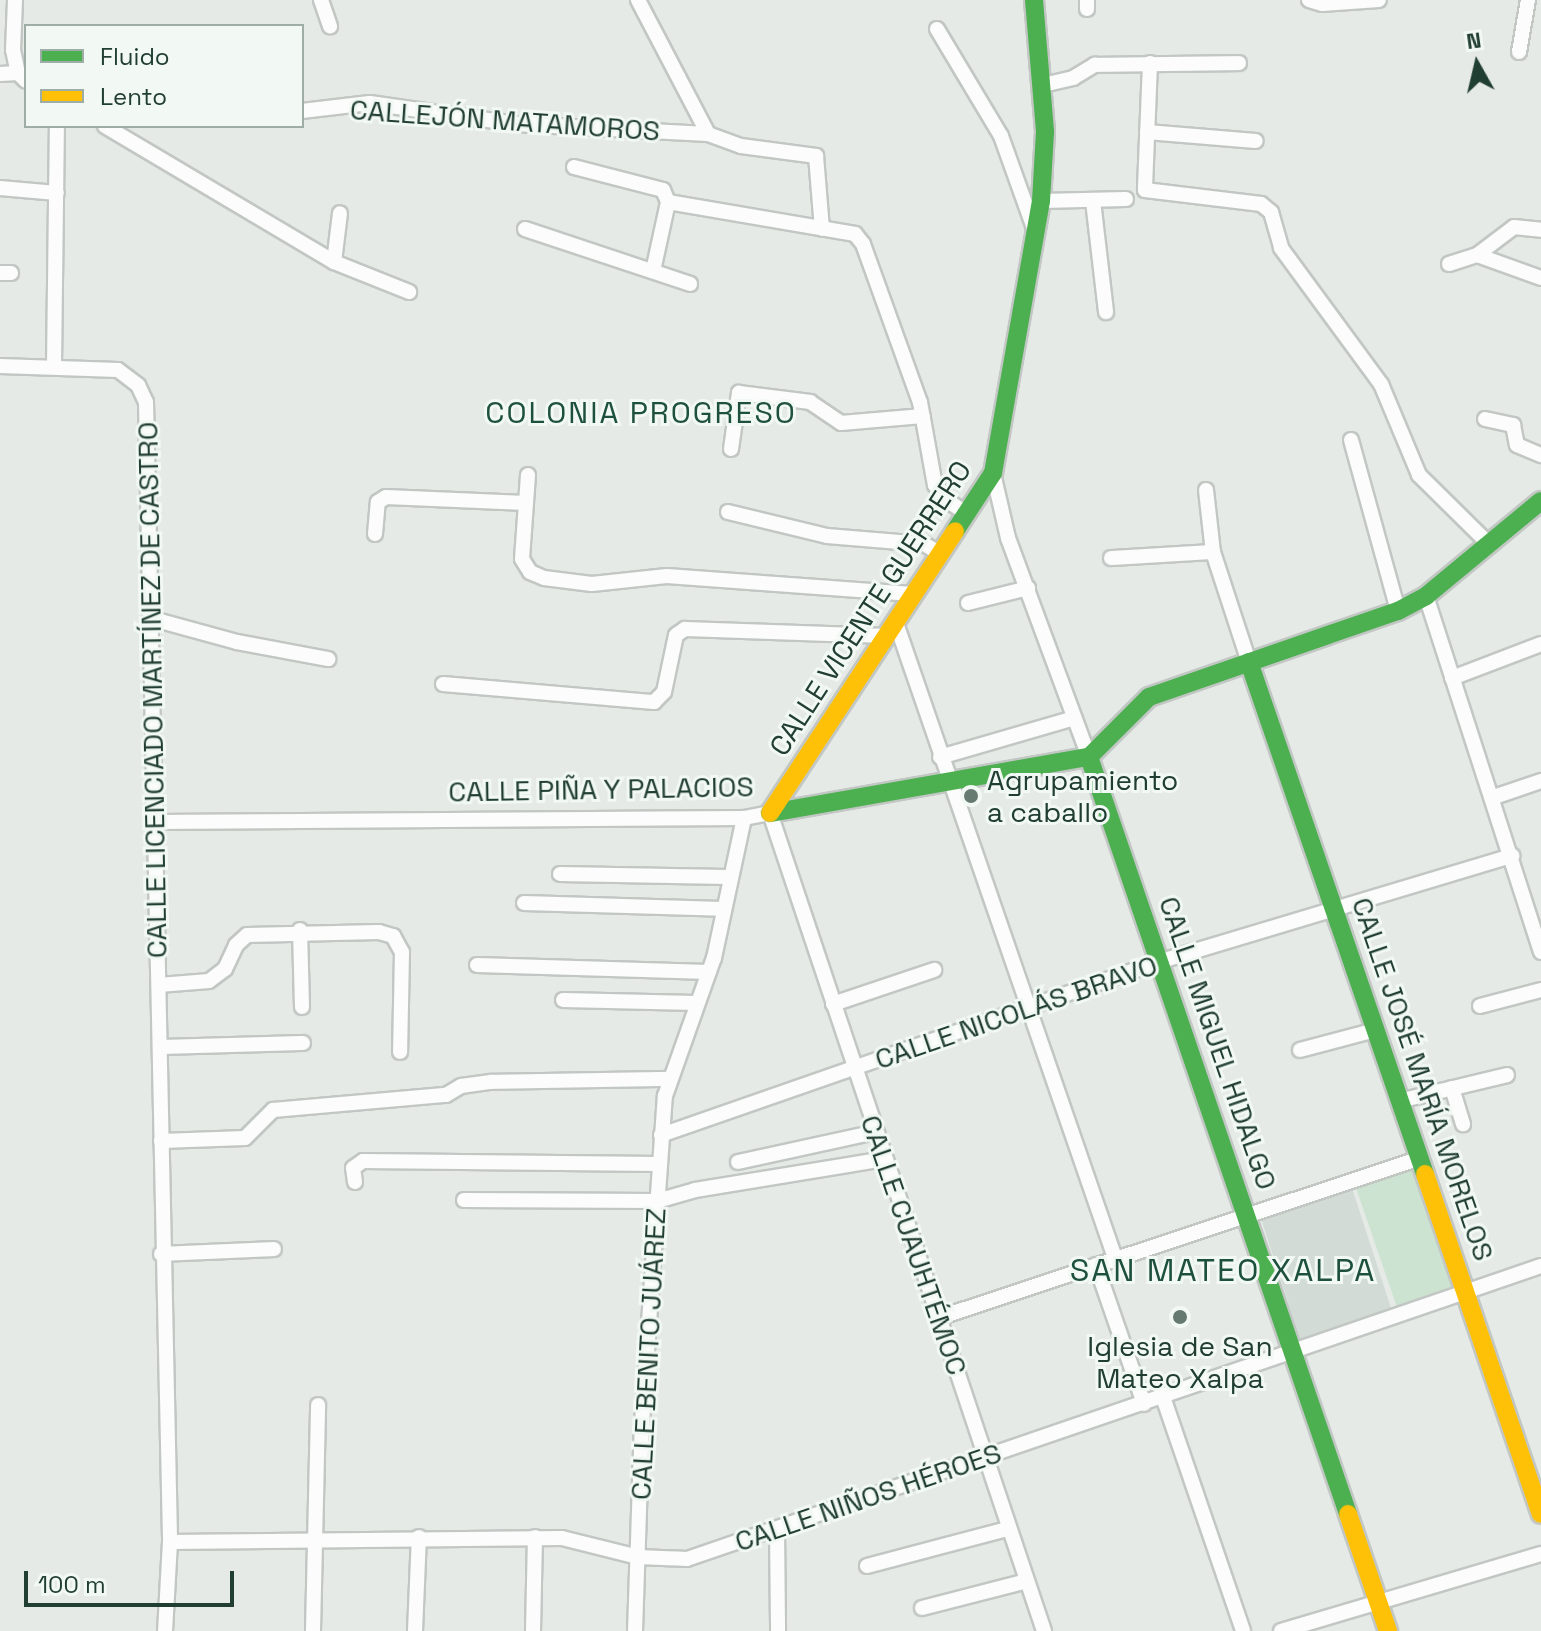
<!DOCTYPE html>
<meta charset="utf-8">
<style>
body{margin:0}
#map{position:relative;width:1541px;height:1631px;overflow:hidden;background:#e5eae7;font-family:"Space Grotesk",sans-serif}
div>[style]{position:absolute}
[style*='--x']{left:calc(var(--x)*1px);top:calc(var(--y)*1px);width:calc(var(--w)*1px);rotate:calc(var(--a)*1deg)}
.built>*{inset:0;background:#d2dbd6;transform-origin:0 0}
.green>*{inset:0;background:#cde3d1;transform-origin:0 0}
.roads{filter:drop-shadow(2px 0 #c2c7c4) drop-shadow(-2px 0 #c2c7c4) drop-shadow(0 2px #c2c7c4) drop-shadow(0 -2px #c2c7c4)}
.street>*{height:14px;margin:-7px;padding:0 7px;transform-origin:7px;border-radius:7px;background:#fbfcfb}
.fast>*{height:18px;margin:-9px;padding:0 9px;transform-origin:9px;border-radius:9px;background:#4caf50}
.slow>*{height:18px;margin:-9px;padding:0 9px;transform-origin:9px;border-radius:9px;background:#ffc107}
.dots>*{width:22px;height:22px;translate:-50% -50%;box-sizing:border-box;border:4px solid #f2f9f5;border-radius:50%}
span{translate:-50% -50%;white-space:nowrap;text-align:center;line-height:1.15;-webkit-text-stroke:6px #f2f9f5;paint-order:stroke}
.street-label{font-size:28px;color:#213e32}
.poi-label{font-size:28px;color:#213e32}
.left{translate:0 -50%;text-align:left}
.neighbourhood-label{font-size:30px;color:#1d513d;letter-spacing:2px}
.quarter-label{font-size:32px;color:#1d513d;letter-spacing:2px}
.legend{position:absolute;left:24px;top:24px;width:280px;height:104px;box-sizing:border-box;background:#f2f9f5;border:2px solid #9eaea7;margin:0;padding:10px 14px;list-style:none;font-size:24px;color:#213e32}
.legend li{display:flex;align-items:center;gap:16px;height:40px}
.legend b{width:40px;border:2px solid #9eaea7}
.north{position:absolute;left:1437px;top:24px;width:80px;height:80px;-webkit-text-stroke:6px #f2f9f5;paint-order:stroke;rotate:352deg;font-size:22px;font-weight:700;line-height:32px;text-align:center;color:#213e32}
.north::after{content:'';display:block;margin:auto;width:28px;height:36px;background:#213e32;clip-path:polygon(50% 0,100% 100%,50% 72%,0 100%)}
.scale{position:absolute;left:24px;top:1571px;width:210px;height:36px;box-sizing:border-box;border:4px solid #213e32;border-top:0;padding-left:10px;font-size:24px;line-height:28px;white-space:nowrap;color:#213e32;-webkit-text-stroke:6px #f2f9f5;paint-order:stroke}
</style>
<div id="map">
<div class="built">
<div style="left:1351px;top:1185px;width:134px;height:96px;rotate:72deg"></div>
</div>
<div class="green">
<div style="left:1415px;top:1163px;width:135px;height:64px;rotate:71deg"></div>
</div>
<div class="roads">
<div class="street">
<div style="--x:15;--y:0;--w:50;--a:92.3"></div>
<div style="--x:13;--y:50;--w:24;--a:78"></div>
<div style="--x:321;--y:0;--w:28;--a:71"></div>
<div style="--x:638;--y:0;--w:151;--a:62.4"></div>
<div style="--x:708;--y:134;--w:35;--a:20"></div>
<div style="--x:741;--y:146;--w:76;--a:7.6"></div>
<div style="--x:816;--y:156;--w:73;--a:85.3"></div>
<div style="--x:1309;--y:0;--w:14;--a:17"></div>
<div style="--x:1322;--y:4;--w:57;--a:-4"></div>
<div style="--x:1087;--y:9;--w:9;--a:-90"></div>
<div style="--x:937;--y:29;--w:125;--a:59.1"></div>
<div style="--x:1001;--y:136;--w:101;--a:70.3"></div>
<div style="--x:1519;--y:52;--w:53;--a:-80.2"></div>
<div style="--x:1150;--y:63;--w:127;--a:92.3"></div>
<div style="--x:1145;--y:190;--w:117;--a:6.9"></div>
<div style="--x:1261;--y:204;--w:13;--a:39"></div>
<div style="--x:1271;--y:212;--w:37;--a:74"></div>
<div style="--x:1281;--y:248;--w:169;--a:53.7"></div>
<div style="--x:1381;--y:384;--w:99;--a:67.3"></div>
<div style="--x:1419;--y:475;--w:100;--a:44.6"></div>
<div style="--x:0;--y:74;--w:18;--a:-3"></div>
<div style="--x:18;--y:73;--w:11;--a:45"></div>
<div style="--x:1043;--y:85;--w:31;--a:-13"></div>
<div style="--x:1073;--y:78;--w:26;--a:-31"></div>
<div style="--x:1095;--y:65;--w:144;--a:-0.8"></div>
<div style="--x:302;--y:111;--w:68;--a:-6.7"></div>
<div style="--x:370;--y:103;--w:147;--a:8.2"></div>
<div style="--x:515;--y:124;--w:193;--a:3"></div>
<div style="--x:105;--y:126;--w:266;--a:30.7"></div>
<div style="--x:334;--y:262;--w:81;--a:21.8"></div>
<div style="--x:1147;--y:132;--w:109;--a:4.7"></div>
<div style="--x:574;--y:167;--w:92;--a:14.5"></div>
<div style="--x:663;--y:190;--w:13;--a:67"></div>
<div style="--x:668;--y:202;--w:190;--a:9.7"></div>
<div style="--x:855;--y:234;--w:13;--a:51"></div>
<div style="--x:863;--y:244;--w:168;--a:70.2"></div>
<div style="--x:920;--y:402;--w:84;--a:79.8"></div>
<div style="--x:935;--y:485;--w:17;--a:54"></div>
<div style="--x:945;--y:499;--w:23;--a:34"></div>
<div style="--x:0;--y:188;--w:57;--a:5"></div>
<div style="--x:1041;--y:201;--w:85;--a:-1.3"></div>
<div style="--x:1093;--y:201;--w:112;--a:83.3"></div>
<div style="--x:525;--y:229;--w:174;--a:18.4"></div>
<div style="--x:1477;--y:255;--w:46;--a:-37.1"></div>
<div style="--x:1514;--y:227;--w:27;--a:6"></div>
<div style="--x:334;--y:262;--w:49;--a:-83"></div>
<div style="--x:1449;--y:264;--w:29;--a:-18"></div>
<div style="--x:1477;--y:255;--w:68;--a:19.8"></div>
<div style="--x:653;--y:271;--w:71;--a:-77.7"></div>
<div style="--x:0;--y:273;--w:11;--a:0"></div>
<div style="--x:54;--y:365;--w:239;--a:-89.3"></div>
<div style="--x:0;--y:366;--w:118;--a:1.9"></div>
<div style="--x:118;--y:370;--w:25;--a:37"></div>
<div style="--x:138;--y:385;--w:19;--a:65"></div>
<div style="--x:146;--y:402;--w:1140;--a:88.79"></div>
<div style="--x:170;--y:1542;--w:89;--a:93.2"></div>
<div style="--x:1485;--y:419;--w:29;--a:12"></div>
<div style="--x:1513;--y:425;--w:20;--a:79"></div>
<div style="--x:1517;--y:445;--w:26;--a:23"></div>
<div style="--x:1351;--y:440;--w:177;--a:74.6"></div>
<div style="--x:731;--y:449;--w:57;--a:-81.9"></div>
<div style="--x:739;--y:393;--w:72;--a:7.2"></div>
<div style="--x:810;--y:402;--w:37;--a:34"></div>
<div style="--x:841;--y:423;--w:82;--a:-4.9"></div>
<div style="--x:993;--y:473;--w:67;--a:77"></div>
<div style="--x:1008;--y:538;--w:233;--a:69.7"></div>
<div style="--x:528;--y:475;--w:84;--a:94.1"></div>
<div style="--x:522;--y:559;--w:15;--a:58"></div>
<div style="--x:530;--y:572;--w:15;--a:23"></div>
<div style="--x:544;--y:578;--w:48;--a:7.1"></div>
<div style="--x:592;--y:584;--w:75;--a:-6.1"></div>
<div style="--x:667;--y:576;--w:246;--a:4.2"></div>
<div style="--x:1206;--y:490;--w:62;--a:83.6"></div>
<div style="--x:1213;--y:552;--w:116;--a:71.9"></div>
<div style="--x:728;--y:512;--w:102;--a:13.6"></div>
<div style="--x:827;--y:536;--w:97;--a:4.7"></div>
<div style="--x:924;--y:544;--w:17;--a:31"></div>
<div style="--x:375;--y:534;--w:32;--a:-85"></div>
<div style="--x:378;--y:502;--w:9;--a:-32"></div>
<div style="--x:386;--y:497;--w:140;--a:2.5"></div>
<div style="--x:1111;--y:558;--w:102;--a:-3.4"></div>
<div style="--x:1426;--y:596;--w:374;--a:72.1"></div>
<div style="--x:968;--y:603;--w:62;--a:-14"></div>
<div style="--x:153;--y:619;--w:87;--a:15.3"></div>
<div style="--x:237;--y:642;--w:93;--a:10.6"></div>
<div style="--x:896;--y:623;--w:672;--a:70.97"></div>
<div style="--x:1452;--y:678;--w:95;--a:-20.9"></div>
<div style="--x:443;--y:684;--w:212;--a:4.9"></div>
<div style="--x:654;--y:702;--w:14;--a:-45"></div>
<div style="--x:664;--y:692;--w:58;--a:-78.1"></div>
<div style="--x:676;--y:635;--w:11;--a:-34"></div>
<div style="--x:685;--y:629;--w:202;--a:2"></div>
<div style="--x:940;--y:757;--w:140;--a:-16.2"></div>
<div style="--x:1494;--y:797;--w:50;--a:-18.8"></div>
<div style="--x:157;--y:822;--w:587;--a:-0.39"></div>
<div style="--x:744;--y:818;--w:26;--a:-11"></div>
<div style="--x:770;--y:813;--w:863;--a:71.48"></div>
<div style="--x:560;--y:874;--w:167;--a:1"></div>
<div style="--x:524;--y:903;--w:198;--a:1.7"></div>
<div style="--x:300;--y:930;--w:77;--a:88.5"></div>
<div style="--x:477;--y:965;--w:232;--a:1.7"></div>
<div style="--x:159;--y:985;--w:50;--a:-4.6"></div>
<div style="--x:209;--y:981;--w:20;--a:-37"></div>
<div style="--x:225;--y:969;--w:26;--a:-65"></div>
<div style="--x:236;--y:945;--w:15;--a:-42"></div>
<div style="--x:247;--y:935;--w:132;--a:-1.3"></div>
<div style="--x:379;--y:932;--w:15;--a:16"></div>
<div style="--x:393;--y:936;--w:18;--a:61"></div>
<div style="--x:402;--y:952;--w:100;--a:91.1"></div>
<div style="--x:563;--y:1000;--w:133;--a:1.3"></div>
<div style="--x:833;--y:1004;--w:107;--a:-18.6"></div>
<div style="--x:1480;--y:1006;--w:63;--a:-14.7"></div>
<div style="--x:160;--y:1047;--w:143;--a:-1.6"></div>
<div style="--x:1300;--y:1050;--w:78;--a:-14.9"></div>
<div style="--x:1452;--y:1088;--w:38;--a:73"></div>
<div style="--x:1399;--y:1101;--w:111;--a:-13.5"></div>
<div style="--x:661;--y:1135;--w:526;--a:-19.19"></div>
<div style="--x:1158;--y:962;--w:370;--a:-16.7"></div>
<div style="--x:161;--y:1141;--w:84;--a:-2"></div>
<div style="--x:245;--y:1138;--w:40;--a:-45"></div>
<div style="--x:273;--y:1110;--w:174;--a:-5"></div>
<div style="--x:446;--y:1095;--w:17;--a:-31"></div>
<div style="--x:461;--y:1086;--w:30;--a:-8"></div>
<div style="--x:491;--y:1082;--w:177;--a:-1"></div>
<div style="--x:738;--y:1162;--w:141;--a:-12.3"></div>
<div style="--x:355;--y:1182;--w:14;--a:-98"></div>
<div style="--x:353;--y:1168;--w:12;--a:-35"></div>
<div style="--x:363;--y:1161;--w:296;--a:0.6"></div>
<div style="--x:464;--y:1200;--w:193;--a:0.3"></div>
<div style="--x:657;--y:1201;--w:40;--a:-16"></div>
<div style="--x:695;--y:1190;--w:193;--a:-9.3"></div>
<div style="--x:161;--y:1254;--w:113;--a:-2.5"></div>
<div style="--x:1096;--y:1265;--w:147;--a:70.9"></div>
<div style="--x:938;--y:1318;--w:509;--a:-18.33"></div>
<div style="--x:1163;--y:1397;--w:247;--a:71.1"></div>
<div style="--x:777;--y:1529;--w:102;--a:89.4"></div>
<div style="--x:170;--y:1542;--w:392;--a:-0.6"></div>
<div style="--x:562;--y:1538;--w:78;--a:14"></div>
<div style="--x:638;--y:1557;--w:49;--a:2.3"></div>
<div style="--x:687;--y:1559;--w:903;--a:-18.94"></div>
<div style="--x:867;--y:1566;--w:145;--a:-14.8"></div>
<div style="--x:922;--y:1608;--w:108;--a:-14.4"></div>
<div style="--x:313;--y:1631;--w:226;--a:-88.7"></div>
<div style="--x:415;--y:1631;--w:94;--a:-87.6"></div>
<div style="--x:533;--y:1631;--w:94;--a:-88.8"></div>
<div style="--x:635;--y:1631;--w:208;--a:-88.1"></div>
<div style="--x:642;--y:1423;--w:328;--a:-86"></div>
<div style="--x:665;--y:1096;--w:146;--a:-70.5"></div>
<div style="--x:714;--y:958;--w:143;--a:-77.9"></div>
<div style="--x:1281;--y:1631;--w:271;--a:-16.5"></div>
</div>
<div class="fast">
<div style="--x:955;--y:531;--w:69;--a:-56.8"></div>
<div style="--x:993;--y:473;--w:276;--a:-80"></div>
<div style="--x:1041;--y:201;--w:70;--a:-86.7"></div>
<div style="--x:1045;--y:131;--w:131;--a:-94.8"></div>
<div style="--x:1249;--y:662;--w:541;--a:71.03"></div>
<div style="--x:1089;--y:757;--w:800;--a:71.11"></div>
<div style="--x:1089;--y:757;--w:85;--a:-45"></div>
<div style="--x:1149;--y:697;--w:263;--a:-19.1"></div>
<div style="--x:1398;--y:611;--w:32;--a:-28"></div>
<div style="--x:1426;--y:596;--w:149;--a:-39.6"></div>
<div style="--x:770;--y:813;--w:324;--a:-10"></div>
</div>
<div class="slow">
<div style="--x:770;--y:813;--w:337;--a:-56.7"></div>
<div style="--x:1425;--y:1174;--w:359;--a:71.2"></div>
<div style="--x:1348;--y:1514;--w:124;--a:71.1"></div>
</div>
</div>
<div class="dots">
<div style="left:971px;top:796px;background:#667a71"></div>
<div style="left:1180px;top:1317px;background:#667a71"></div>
</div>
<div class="street-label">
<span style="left:505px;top:120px;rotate:4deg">CALLEJÓN MATAMOROS</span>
<span style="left:870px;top:608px;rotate:-57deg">CALLE VICENTE GUERRERO</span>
<span style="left:152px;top:690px;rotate:-91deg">CALLE LICENCIADO MARTÍNEZ DE CASTRO</span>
<span style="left:601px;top:789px;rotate:-1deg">CALLE PIÑA Y PALACIOS</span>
<span style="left:1016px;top:1012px;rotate:-19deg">CALLE NICOLÁS BRAVO</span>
<span style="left:1218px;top:1043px;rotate:71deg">CALLE MIGUEL HIDALGO</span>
<span style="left:1423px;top:1079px;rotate:71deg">CALLE JOSÉ MARÍA MORELOS</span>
<span style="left:914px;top:1245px;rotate:71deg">CALLE CUAUHTÉMOC</span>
<span style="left:648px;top:1354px;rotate:-87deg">CALLE BENITO JUÁREZ</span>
<span style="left:868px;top:1497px;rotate:-19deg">CALLE NIÑOS HÉROES</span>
</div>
<div class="poi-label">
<span class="left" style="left:987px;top:796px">Agrupamiento<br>a caballo</span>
<span style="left:1180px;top:1362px">Iglesia de San<br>Mateo Xalpa</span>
</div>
<div class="neighbourhood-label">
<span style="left:641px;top:413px">COLONIA PROGRESO</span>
</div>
<div class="quarter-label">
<span style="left:1223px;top:1270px">SAN MATEO XALPA</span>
</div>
<ul class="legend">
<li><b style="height:10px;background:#4caf50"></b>Fluido</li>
<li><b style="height:10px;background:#ffc107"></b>Lento</li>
</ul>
<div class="north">N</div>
<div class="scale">100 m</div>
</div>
